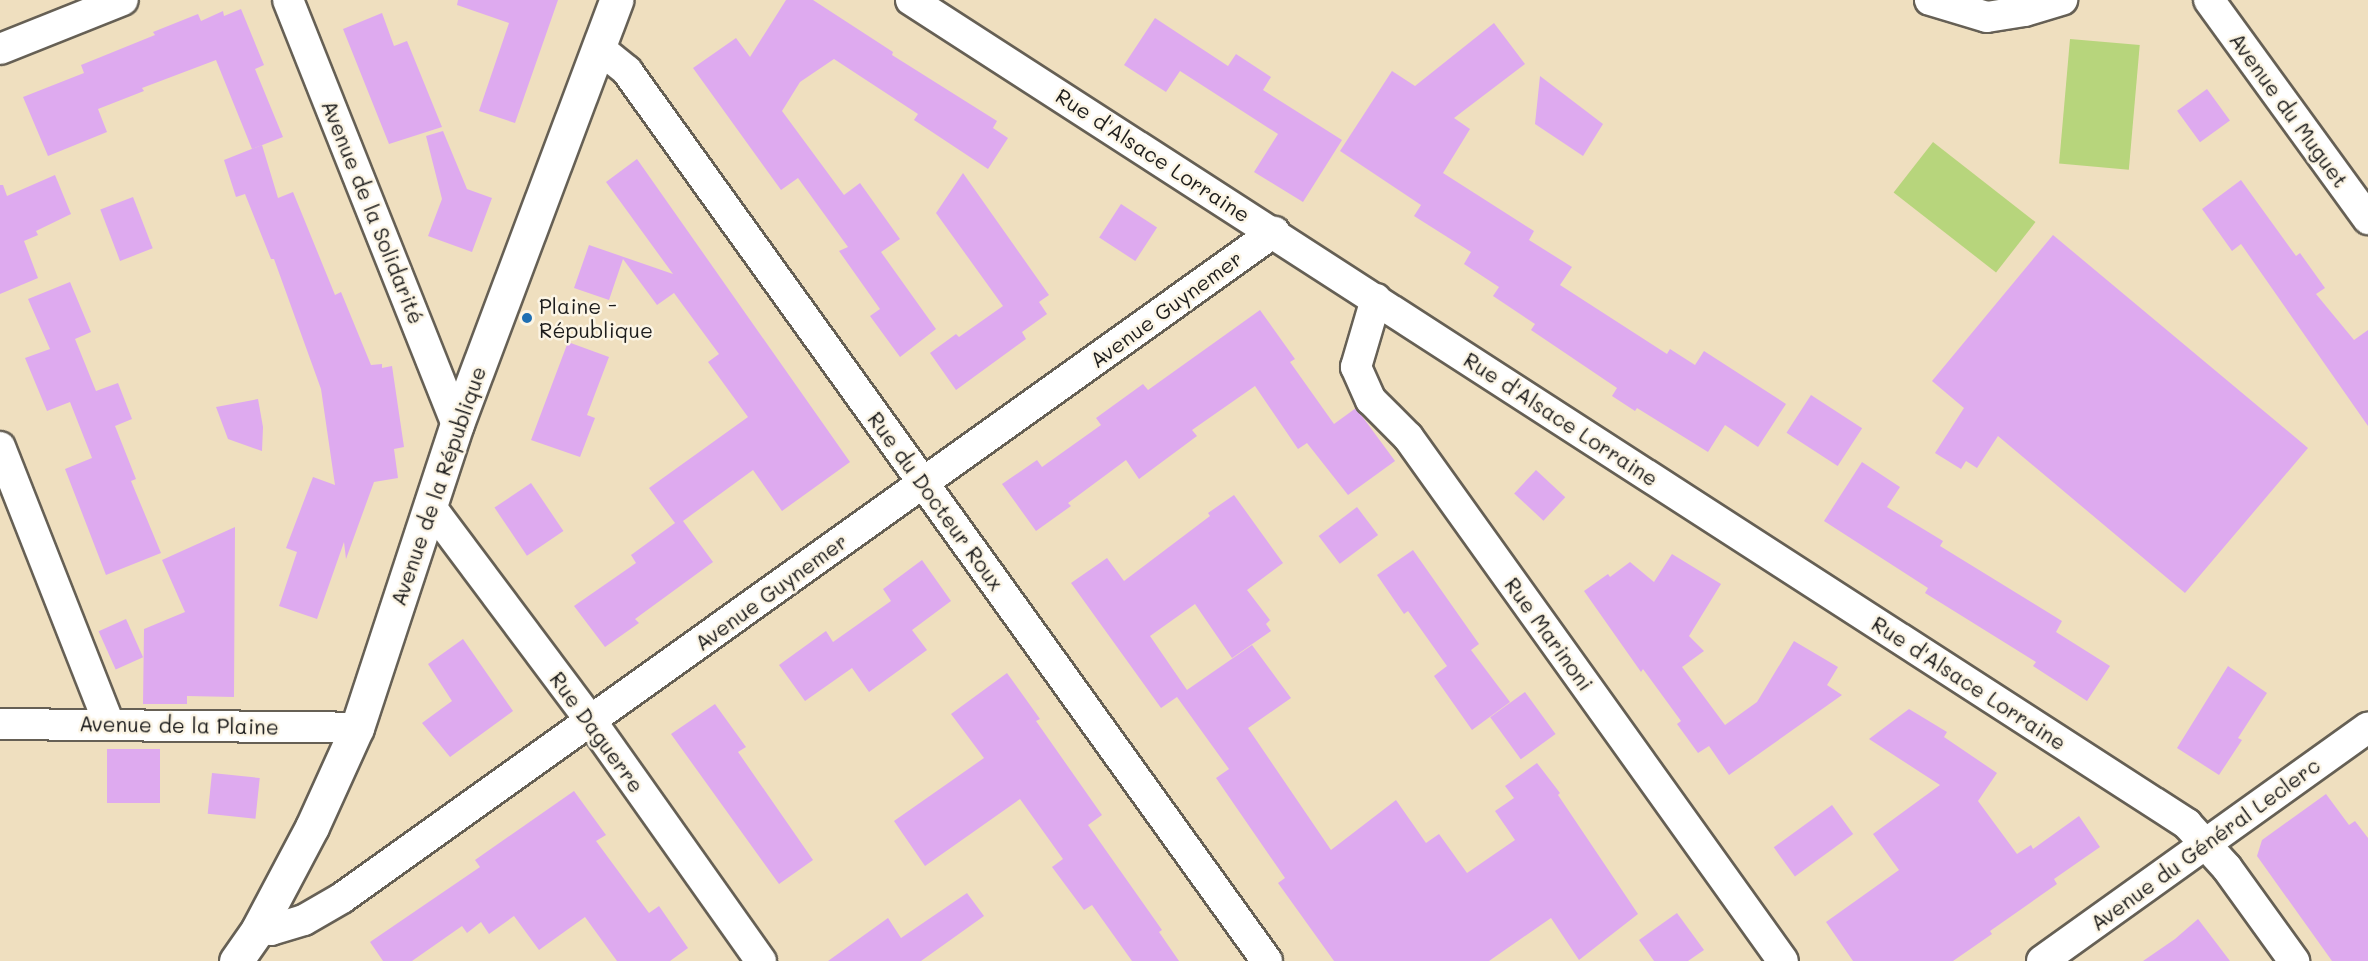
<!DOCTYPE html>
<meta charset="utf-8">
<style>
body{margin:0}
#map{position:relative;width:2368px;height:961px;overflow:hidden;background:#efdfbf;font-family:Mali,sans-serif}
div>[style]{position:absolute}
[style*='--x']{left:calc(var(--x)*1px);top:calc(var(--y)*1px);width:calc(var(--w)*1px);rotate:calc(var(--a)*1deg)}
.green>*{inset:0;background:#b7d57c;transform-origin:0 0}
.building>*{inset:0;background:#deaaef;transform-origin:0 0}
.roads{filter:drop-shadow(2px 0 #666055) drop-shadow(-2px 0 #666055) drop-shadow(0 2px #666055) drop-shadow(0 -2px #666055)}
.street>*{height:30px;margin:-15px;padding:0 15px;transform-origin:15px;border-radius:15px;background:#fff}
.secondary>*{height:33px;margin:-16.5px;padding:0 16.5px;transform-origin:16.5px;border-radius:16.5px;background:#fff}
.dots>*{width:16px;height:16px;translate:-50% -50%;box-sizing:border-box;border:3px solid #fcf5e5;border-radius:50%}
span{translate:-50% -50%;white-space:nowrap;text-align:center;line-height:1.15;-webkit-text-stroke:5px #fcf5e5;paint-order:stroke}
.street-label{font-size:21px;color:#1c1c1c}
.poi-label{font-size:21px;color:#1c1c1c}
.left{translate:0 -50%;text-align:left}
</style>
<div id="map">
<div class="green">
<div style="left:2070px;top:39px;width:70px;height:125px;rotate:5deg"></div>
<div style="left:1933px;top:142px;width:130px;height:64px;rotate:38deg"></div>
</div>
<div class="building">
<div style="clip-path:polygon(458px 0,558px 0,515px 123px,479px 111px,509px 23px,457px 5px)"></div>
<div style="clip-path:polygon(786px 0,813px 0,893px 52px,892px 55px,997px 121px,993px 128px,1008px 138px,988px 169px,914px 120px,918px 114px,834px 59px,800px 82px,782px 111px,844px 195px,860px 183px,900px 239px,881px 252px,936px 329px,900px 357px,870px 316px,880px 309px,839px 251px,848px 247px,798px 178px,781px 190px,693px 68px,736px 38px,750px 57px)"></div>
<div style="clip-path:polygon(241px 9px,264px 65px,255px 69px,283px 137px,252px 149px,216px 60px,142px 88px,144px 91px,98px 109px,107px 132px,48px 156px,23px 97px,84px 73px,81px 65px,155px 35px,153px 32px,198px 14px,201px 21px,223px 11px,224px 16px)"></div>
<div style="clip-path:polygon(382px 13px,394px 46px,407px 41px,442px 127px,389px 144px,343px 29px)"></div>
<div style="clip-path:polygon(1155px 18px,1228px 66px,1236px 54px,1271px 77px,1263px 90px,1342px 140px,1303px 202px,1254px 172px,1278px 134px,1180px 71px,1166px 92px,1124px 65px)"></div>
<div style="clip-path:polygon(1494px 23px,1525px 64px,1454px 118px,1470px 129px,1443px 173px,1534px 231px,1529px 240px,1572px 267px,1560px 285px,1667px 354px,1670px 349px,1695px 365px,1704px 351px,1786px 404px,1758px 447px,1725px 425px,1708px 452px,1637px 408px,1635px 411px,1612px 396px,1617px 388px,1531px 330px,1535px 324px,1493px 296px,1499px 287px,1464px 264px,1471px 252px,1414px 216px,1421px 205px,1340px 151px,1392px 71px,1415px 86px)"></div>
<div style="clip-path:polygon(1540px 76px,1603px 124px,1583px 156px,1535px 124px)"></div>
<div style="left:2207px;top:89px;width:39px;height:37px;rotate:54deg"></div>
<div style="clip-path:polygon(443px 131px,467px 189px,492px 198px,472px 252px,428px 236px,442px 199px,426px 136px)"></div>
<div style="clip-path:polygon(262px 145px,278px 198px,293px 192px,335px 295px,341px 292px,371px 365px,382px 364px,382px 368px,392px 366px,404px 447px,394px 449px,398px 478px,374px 482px,346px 559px,344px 542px,317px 619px,279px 606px,297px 552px,286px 548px,313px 477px,335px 485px,321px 389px,274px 259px,271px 259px,245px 194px,236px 197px,224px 160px)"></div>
<div style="clip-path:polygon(637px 159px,850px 462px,782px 511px,753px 470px,683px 521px,713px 562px,635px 619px,639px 623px,605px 647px,574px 606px,636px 563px,631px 555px,675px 523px,649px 488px,748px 417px,708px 362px,719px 354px,674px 293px,657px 305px,623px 259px,609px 300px,574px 288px,589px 245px,673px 274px,606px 182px)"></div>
<div style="clip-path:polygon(963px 173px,1049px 295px,1039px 302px,1047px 314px,1022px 332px,1026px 339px,956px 390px,930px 353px,956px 334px,959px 337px,1003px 306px,936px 213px)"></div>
<div style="clip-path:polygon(55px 175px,71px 214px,36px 231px,38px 235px,24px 241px,38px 278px,0 294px,0 185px,3px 185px,7px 196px)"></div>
<div style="clip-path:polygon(2241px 180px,2296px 256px,2300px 253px,2325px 288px,2316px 294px,2354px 340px,2368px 330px,2368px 426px,2241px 244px,2232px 251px,2202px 209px)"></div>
<div style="left:133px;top:197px;width:55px;height:35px;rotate:69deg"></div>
<div style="left:1121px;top:204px;width:43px;height:40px;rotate:33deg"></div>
<div style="clip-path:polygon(2053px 235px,2308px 448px,2185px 593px,1998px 436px,1977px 468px,1966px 461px,1961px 469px,1935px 453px,1964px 408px,1932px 381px)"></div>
<div style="clip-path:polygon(70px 282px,91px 332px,75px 339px,96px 391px,118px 383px,132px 419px,115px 426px,136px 479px,131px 481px,161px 553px,106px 575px,65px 469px,92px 458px,70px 402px,47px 411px,25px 358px,50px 349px,28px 299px)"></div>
<div style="clip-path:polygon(1260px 310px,1295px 359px,1290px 362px,1334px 424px,1356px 408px,1395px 461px,1348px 495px,1307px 443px,1298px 449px,1255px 386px,1192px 430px,1197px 436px,1139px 479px,1126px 460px,1068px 503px,1071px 506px,1036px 531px,1002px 484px,1037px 460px,1042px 467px,1101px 425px,1096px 418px,1143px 384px,1148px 390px)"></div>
<div style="clip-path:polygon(568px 342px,609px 357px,587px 415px,595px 418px,580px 457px,531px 440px)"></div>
<div style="left:1811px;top:395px;width:61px;height:45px;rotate:33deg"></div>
<div style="clip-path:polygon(258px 399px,263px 427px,262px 451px,228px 439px,216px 407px)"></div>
<div style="clip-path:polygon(1862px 462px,1900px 487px,1887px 507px,1943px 541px,1940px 546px,2062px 621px,2056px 632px,2110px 666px,2087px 701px,2033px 666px,2036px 662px,1925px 593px,1928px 588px,1824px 521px)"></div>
<div style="left:1536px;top:470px;width:40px;height:32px;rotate:43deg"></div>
<div style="left:531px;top:483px;width:58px;height:44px;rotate:56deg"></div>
<div style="clip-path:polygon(1234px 495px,1283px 563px,1247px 590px,1270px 620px,1266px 624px,1271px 631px,1232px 658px,1195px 604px,1150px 636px,1187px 690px,1184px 692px,1252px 645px,1291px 698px,1248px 728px,1331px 850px,1396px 800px,1426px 843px,1439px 834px,1467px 873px,1515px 840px,1495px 811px,1514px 798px,1505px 786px,1537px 763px,1560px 793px,1558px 795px,1638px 914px,1579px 960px,1551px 918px,1489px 961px,1334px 961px,1278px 883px,1285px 878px,1216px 778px,1229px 769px,1177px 697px,1161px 708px,1071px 583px,1107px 558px,1124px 581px,1210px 516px,1208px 513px)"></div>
<div style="left:1357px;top:507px;width:35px;height:48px;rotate:53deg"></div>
<div style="clip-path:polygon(235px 527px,234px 697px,187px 696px,187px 704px,143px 704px,144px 629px,185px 612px,162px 560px)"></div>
<div style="clip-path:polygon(1413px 550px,1479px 644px,1471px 650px,1510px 702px,1472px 730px,1434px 676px,1447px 666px,1408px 611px,1404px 614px,1377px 575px)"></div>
<div style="clip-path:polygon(1672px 554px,1721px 584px,1689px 636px,1704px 651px,1682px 667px,1725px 725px,1757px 702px,1794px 641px,1838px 667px,1827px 685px,1842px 695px,1729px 775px,1709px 746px,1698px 753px,1677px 724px,1681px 721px,1643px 669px,1641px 672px,1584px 591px,1608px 574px,1610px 577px,1630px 562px,1654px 582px)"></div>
<div style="clip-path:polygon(922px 560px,951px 601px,912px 630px,927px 650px,869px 692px,852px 668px,805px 701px,779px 665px,826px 631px,833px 642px,891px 601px,883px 589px)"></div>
<div style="left:126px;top:619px;width:42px;height:30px;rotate:66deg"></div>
<div style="clip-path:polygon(463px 639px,513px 711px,450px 757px,422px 723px,452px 701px,428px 664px)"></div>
<div style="clip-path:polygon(2228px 666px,2267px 693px,2238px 738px,2242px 740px,2219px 775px,2177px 748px)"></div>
<div style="clip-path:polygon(1007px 673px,1040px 719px,1036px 721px,1102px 815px,1088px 825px,1162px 930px,1159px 932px,1179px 961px,1132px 961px,1092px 905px,1084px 910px,1052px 867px,1063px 859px,1020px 799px,925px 866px,894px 821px,984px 758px,951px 714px)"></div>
<div style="left:1525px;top:692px;width:52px;height:43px;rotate:54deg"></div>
<div style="clip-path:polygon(715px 704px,746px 747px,738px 752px,813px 860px,779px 884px,671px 734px)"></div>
<div style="clip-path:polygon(1909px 709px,1947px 732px,1944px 737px,1997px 773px,1978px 801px,2017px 854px,2031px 845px,2033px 849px,2079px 816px,2100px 847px,2054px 879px,2057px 884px,1990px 931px,1992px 934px,1953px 961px,1853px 961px,1826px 922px,1899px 870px,1873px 834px,1940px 785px,1869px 739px)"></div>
<div style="left:107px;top:749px;width:53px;height:54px"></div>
<div style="left:212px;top:773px;width:48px;height:41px;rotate:6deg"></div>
<div style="clip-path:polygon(574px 791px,606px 835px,596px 841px,649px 913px,659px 906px,688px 948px,670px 961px,617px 961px,585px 917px,539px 950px,514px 916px,489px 934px,481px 922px,467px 933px,462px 926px,412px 961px,383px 961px,370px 942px,480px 867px,475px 860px)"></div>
<div style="clip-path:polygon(2326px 794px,2349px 825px,2355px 821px,2368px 838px,2368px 961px,2332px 961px,2257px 856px,2262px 840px)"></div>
<div style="left:1832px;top:805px;width:36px;height:72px;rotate:54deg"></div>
<div style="clip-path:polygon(967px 893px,984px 916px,921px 961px,828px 961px,888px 918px,901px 938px)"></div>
<div style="clip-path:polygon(1677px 913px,1704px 950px,1688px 961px,1654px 961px,1639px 940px)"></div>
<div style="clip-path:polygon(2198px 919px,2230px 961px,2143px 961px,2175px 939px)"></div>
</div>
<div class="roads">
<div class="street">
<div style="--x:288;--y:0;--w:456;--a:68.3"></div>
<div style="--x:911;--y:0;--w:1519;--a:32.85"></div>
<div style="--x:2187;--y:824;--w:59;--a:47.7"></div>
<div style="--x:2227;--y:868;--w:115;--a:54.2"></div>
<div style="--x:1930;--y:0;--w:59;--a:16.6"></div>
<div style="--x:1987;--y:17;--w:38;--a:-9"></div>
<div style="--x:2025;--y:11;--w:39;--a:-17"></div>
<div style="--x:2209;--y:0;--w:271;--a:54"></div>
<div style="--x:599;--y:48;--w:36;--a:39"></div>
<div style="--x:627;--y:71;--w:1096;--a:54.28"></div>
<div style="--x:0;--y:49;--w:132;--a:-21.7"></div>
<div style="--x:1376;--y:299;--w:71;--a:106.4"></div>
<div style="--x:1356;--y:367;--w:36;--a:66"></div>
<div style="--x:1371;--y:400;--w:52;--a:45"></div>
<div style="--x:1408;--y:437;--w:644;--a:54.41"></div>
<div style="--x:0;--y:447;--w:298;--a:68.5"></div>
<div style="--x:430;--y:506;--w:269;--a:53.2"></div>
<div style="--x:591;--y:721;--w:294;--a:54.7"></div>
<div style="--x:0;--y:724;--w:357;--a:0.6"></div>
<div style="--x:258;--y:929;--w:13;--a:4"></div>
<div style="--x:271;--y:930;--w:34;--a:-17"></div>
<div style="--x:304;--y:920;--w:44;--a:-30.1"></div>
<div style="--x:342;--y:898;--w:1146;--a:-35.55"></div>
<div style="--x:2042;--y:961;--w:401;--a:-35.6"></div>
</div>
<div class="secondary">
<div style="--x:236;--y:961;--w:39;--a:-55"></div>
<div style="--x:258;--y:929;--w:115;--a:-62.1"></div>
<div style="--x:312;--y:827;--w:109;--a:-65.6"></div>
<div style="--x:357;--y:728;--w:320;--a:-71.8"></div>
<div style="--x:457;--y:424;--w:453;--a:-69.4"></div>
</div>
</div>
<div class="dots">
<div style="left:527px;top:318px;background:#1f6fb2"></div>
</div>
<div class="street-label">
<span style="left:2289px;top:110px;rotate:54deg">Avenue du Muguet</span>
<span style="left:1153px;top:155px;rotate:33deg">Rue d'Alsace Lorraine</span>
<span style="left:373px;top:212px;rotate:68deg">Avenue de la Solidarité</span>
<span style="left:1166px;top:309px;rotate:-36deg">Avenue Guynemer</span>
<span style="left:1561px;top:419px;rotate:33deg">Rue d'Alsace Lorraine</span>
<span style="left:438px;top:486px;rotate:-71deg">Avenue de la République</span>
<span style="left:936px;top:501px;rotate:54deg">Rue du Docteur Roux</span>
<span style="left:771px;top:592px;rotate:-36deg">Avenue Guynemer</span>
<span style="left:1549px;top:634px;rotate:54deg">Rue Marinoni</span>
<span style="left:1969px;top:683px;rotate:33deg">Rue d'Alsace Lorraine</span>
<span style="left:179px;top:725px;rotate:1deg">Avenue de la Plaine</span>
<span style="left:597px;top:732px;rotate:54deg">Rue Daguerre</span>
<span style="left:2205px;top:844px;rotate:-36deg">Avenue du Général Leclerc</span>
</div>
<div class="poi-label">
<span class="left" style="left:539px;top:318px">Plaine -<br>République</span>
</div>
</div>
